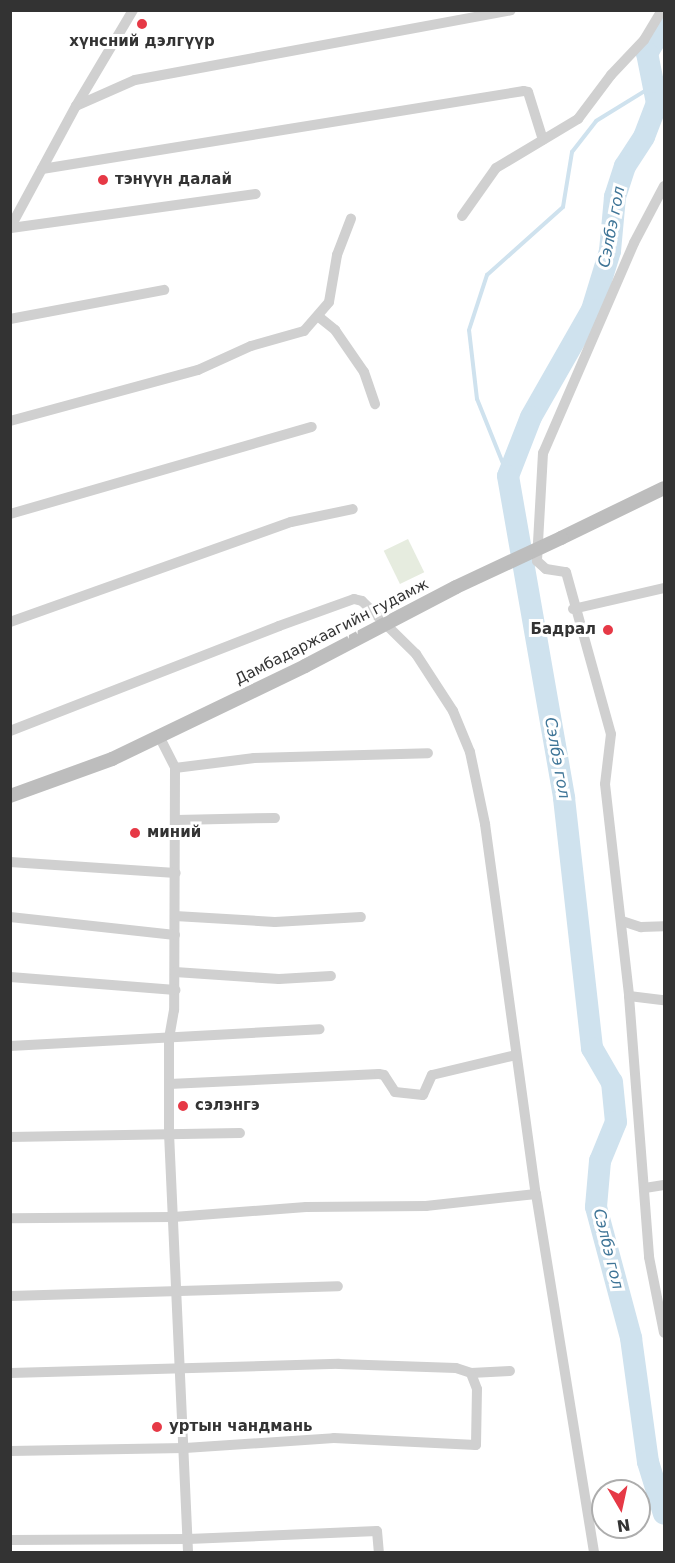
<!DOCTYPE html>
<meta charset="utf-8">
<style>
body{margin:0}
#map{position:relative;width:675px;height:1563px;overflow:hidden;background:#fff;font-family:"DejaVu Sans",sans-serif}
div>[style]{position:absolute}
[style*='--x']{left:calc(var(--x)*1px);top:calc(var(--y)*1px);width:calc(var(--w)*1px);rotate:calc(var(--a)*1deg)}
.green>*{inset:0;background:#e6ecdf;transform-origin:0 0}
.stream>*{height:4px;margin:-2px;padding:0 2px;transform-origin:2px;border-radius:2px;background:#cfe2ee}
.river>*{height:22px;margin:-11px;padding:0 11px;transform-origin:11px;border-radius:11px;background:#cfe2ee}
.street>*{height:10px;margin:-5px;padding:0 5px;transform-origin:5px;border-radius:5px;background:#d0d0d0}
.secondary>*{height:14px;margin:-7px;padding:0 7px;transform-origin:7px;border-radius:7px;background:#bdbdbd}
.secondary-bridge>*{height:14px;margin:-7px;padding:0 7px;transform-origin:7px;border-radius:7px;background:#bdbdbd}
.dots>*{width:16px;height:16px;translate:-50% -50%;box-sizing:border-box;border:3px solid #fff;border-radius:50%}
span{translate:-50% -50%;white-space:nowrap;text-align:center;line-height:1.15;-webkit-text-stroke:6px #fff;paint-order:stroke}
.poi-label{font-size:15px;color:#333;font-weight:700}
.left{translate:0 -50%;text-align:left}
.right{translate:-100% -50%;text-align:right}
.street-label{font-size:15px;color:#333}
.water-label{font-size:16px;color:#3f7597;font-style:italic}
.frame{position:absolute;inset:0;border:12px solid #333;pointer-events:none}
.north{position:absolute;left:591px;top:1479px;width:60px;height:60px;box-sizing:border-box;background:#fff;border:2px solid #adadad;border-radius:50%;rotate:171deg;font-size:16px;font-weight:700;line-height:24px;text-align:center;color:#333}
.north::after{content:'';display:block;margin:auto;width:21px;height:27px;background:#e63946;clip-path:polygon(50% 0,100% 100%,50% 72%,0 100%)}
</style>
<div id="map">
<div class="green">
<div style="left:408px;top:539px;width:37px;height:27px;rotate:64deg"></div>
</div>
<div class="stream">
<div style="--x:508;--y:476;--w:83;--a:-111.9"></div>
<div style="--x:477;--y:399;--w:69;--a:-96.6"></div>
<div style="--x:469;--y:330;--w:58;--a:-71.9"></div>
<div style="--x:487;--y:275;--w:102;--a:-41.8"></div>
<div style="--x:563;--y:207;--w:56;--a:-80.7"></div>
<div style="--x:572;--y:152;--w:39;--a:-52"></div>
<div style="--x:596;--y:121;--w:67;--a:-31.6"></div>
</div>
<div class="river">
<div style="--x:664;--y:25;--w:33;--a:121"></div>
<div style="--x:647;--y:53;--w:51;--a:78.7"></div>
<div style="--x:657;--y:103;--w:36;--a:111"></div>
<div style="--x:644;--y:137;--w:35;--a:123"></div>
<div style="--x:625;--y:166;--w:33;--a:108"></div>
<div style="--x:615;--y:197;--w:54;--a:95.3"></div>
<div style="--x:610;--y:251;--w:62;--a:107"></div>
<div style="--x:592;--y:310;--w:123;--a:119.7"></div>
<div style="--x:531;--y:417;--w:63;--a:111.3"></div>
<div style="--x:508;--y:476;--w:327;--a:80.1"></div>
<div style="--x:564;--y:798;--w:252;--a:83.6"></div>
<div style="--x:592;--y:1048;--w:39;--a:60"></div>
<div style="--x:612;--y:1082;--w:40;--a:84.3"></div>
<div style="--x:616;--y:1122;--w:42;--a:112.3"></div>
<div style="--x:600;--y:1161;--w:46;--a:95"></div>
<div style="--x:596;--y:1207;--w:136;--a:75"></div>
<div style="--x:631;--y:1338;--w:125;--a:82.2"></div>
<div style="--x:648;--y:1462;--w:54;--a:72.9"></div>
</div>
<div class="street">
<div style="--x:76;--y:106;--w:64;--a:-23.8"></div>
<div style="--x:135;--y:80;--w:382;--a:-10.5"></div>
<div style="--x:42;--y:169;--w:488;--a:-9.2"></div>
<div style="--x:524;--y:91;--w:4;--a:14"></div>
<div style="--x:528;--y:92;--w:50;--a:72.6"></div>
<div style="--x:664;--y:186;--w:64;--a:117.8"></div>
<div style="--x:634;--y:243;--w:229;--a:113.4"></div>
<div style="--x:543;--y:453;--w:108;--a:93.2"></div>
<div style="--x:537;--y:561;--w:12;--a:42"></div>
<div style="--x:546;--y:569;--w:20;--a:9"></div>
<div style="--x:566;--y:572;--w:168;--a:74.5"></div>
<div style="--x:611;--y:734;--w:50;--a:96.8"></div>
<div style="--x:605;--y:784;--w:213;--a:83.5"></div>
<div style="--x:629;--y:996;--w:35;--a:7"></div>
<div style="--x:462;--y:216;--w:59;--a:-54.7"></div>
<div style="--x:496;--y:168;--w:96;--a:-30.9"></div>
<div style="--x:578;--y:119;--w:55;--a:-53.1"></div>
<div style="--x:611;--y:75;--w:48;--a:-46.7"></div>
<div style="--x:644;--y:40;--w:35;--a:-59"></div>
<div style="--x:10;--y:228;--w:139;--a:-61.6"></div>
<div style="--x:76;--y:106;--w:112;--a:-59.3"></div>
<div style="--x:11;--y:228;--w:247;--a:-7.9"></div>
<div style="--x:319;--y:317;--w:21;--a:39"></div>
<div style="--x:335;--y:330;--w:51;--a:55.4"></div>
<div style="--x:364;--y:372;--w:34;--a:71"></div>
<div style="--x:10;--y:319;--w:157;--a:-10.7"></div>
<div style="--x:10;--y:421;--w:195;--a:-15.2"></div>
<div style="--x:198;--y:370;--w:58;--a:-24.4"></div>
<div style="--x:251;--y:346;--w:55;--a:-15.8"></div>
<div style="--x:304;--y:331;--w:38;--a:-49"></div>
<div style="--x:329;--y:302;--w:48;--a:-80.3"></div>
<div style="--x:337;--y:255;--w:39;--a:-69"></div>
<div style="--x:10;--y:514;--w:314;--a:-16.1"></div>
<div style="--x:573;--y:609;--w:93;--a:-13"></div>
<div style="--x:10;--y:622;--w:298;--a:-19.6"></div>
<div style="--x:291;--y:522;--w:63;--a:-11.8"></div>
<div style="--x:10;--y:731;--w:289;--a:-21.3"></div>
<div style="--x:279;--y:626;--w:80;--a:-19.8"></div>
<div style="--x:354;--y:599;--w:8;--a:14"></div>
<div style="--x:362;--y:601;--w:76;--a:44.5"></div>
<div style="--x:416;--y:654;--w:68;--a:57"></div>
<div style="--x:453;--y:711;--w:44;--a:67.5"></div>
<div style="--x:470;--y:752;--w:74;--a:78.2"></div>
<div style="--x:485;--y:824;--w:373;--a:82.2"></div>
<div style="--x:536;--y:1194;--w:111;--a:173.8"></div>
<div style="--x:426;--y:1206;--w:120;--a:179.5"></div>
<div style="--x:306;--y:1207;--w:133;--a:175.7"></div>
<div style="--x:173;--y:1217;--w:163;--a:179.6"></div>
<div style="--x:159;--y:736;--w:36;--a:63"></div>
<div style="--x:175;--y:768;--w:242;--a:90.2"></div>
<div style="--x:174;--y:1010;--w:29;--a:100"></div>
<div style="--x:169;--y:1039;--w:94;--a:90"></div>
<div style="--x:169;--y:1133;--w:419;--a:87.4"></div>
<div style="--x:175;--y:768;--w:80;--a:-7.2"></div>
<div style="--x:254;--y:758;--w:174;--a:-1.6"></div>
<div style="--x:176;--y:820;--w:99;--a:-1.2"></div>
<div style="--x:10;--y:862;--w:166;--a:3.8"></div>
<div style="--x:175;--y:916;--w:100;--a:3.4"></div>
<div style="--x:275;--y:922;--w:86;--a:-3.3"></div>
<div style="--x:10;--y:917;--w:166;--a:6.2"></div>
<div style="--x:622;--y:921;--w:20;--a:18"></div>
<div style="--x:641;--y:927;--w:23;--a:-2"></div>
<div style="--x:175;--y:972;--w:104;--a:3.9"></div>
<div style="--x:279;--y:979;--w:52;--a:-3.3"></div>
<div style="--x:10;--y:977;--w:166;--a:4.5"></div>
<div style="--x:629;--y:996;--w:262;--a:85.6"></div>
<div style="--x:649;--y:1257;--w:77;--a:78.8"></div>
<div style="--x:10;--y:1046;--w:310;--a:-3.1"></div>
<div style="--x:169;--y:1084;--w:210;--a:-2.7"></div>
<div style="--x:379;--y:1074;--w:5;--a:11"></div>
<div style="--x:384;--y:1075;--w:20;--a:57"></div>
<div style="--x:395;--y:1092;--w:28;--a:6"></div>
<div style="--x:423;--y:1095;--w:22;--a:-66"></div>
<div style="--x:432;--y:1075;--w:86;--a:-13.4"></div>
<div style="--x:10;--y:1137;--w:230;--a:-1"></div>
<div style="--x:645;--y:1188;--w:19;--a:-9"></div>
<div style="--x:536;--y:1194;--w:363;--a:80.8"></div>
<div style="--x:10;--y:1296;--w:328;--a:-1.7"></div>
<div style="--x:10;--y:1373;--w:329;--a:-1.6"></div>
<div style="--x:339;--y:1364;--w:117;--a:2"></div>
<div style="--x:456;--y:1368;--w:16;--a:18"></div>
<div style="--x:471;--y:1373;--w:39;--a:-3"></div>
<div style="--x:10;--y:1451;--w:175;--a:-1"></div>
<div style="--x:185;--y:1448;--w:149;--a:-3.8"></div>
<div style="--x:334;--y:1438;--w:142;--a:2.8"></div>
<div style="--x:476;--y:1445;--w:56;--a:-89"></div>
<div style="--x:477;--y:1389;--w:17;--a:-111"></div>
<div style="--x:10;--y:1540;--w:178;--a:-0.3"></div>
<div style="--x:188;--y:1539;--w:189;--a:-2.4"></div>
<div style="--x:377;--y:1531;--w:21;--a:85"></div>
</div>
<div class="secondary">
<div style="--x:561;--y:538;--w:114;--a:-25.9"></div>
<div style="--x:10;--y:796;--w:109;--a:-19.9"></div>
<div style="--x:112;--y:759;--w:214;--a:-25.7"></div>
<div style="--x:305;--y:666;--w:170;--a:-27.6"></div>
</div>
<div class="secondary-bridge">
<div style="--x:456;--y:587;--w:116;--a:-25"></div>
</div>
<div class="dots">
<div style="left:142px;top:24px;background:#e63946"></div>
<div style="left:103px;top:180px;background:#e63946"></div>
<div style="left:608px;top:630px;background:#e63946"></div>
<div style="left:135px;top:833px;background:#e63946"></div>
<div style="left:183px;top:1106px;background:#e63946"></div>
<div style="left:157px;top:1427px;background:#e63946"></div>
</div>
<div class="poi-label">
<span style="left:142px;top:42px">хүнсний дэлгүүр</span>
<span class="left" style="left:115px;top:180px">тэнүүн далай</span>
<span class="right" style="left:596px;top:630px">Бадрал</span>
<span class="left" style="left:147px;top:833px">миний</span>
<span class="left" style="left:195px;top:1106px">сэлэнгэ</span>
<span class="left" style="left:169px;top:1427px">уртын чандмань</span>
</div>
<div class="street-label">
<span style="left:332px;top:632px;rotate:-27deg">Дамбадаржаагийн гудамж</span>
</div>
<div class="water-label">
<span style="left:612px;top:227px;rotate:-79deg">Сэлбэ гол</span>
<span style="left:557px;top:758px;rotate:80deg">Сэлбэ гол</span>
<span style="left:608px;top:1249px;rotate:76deg">Сэлбэ гол</span>
</div>
<div class="frame"></div>
<div class="north">N</div>
</div>
